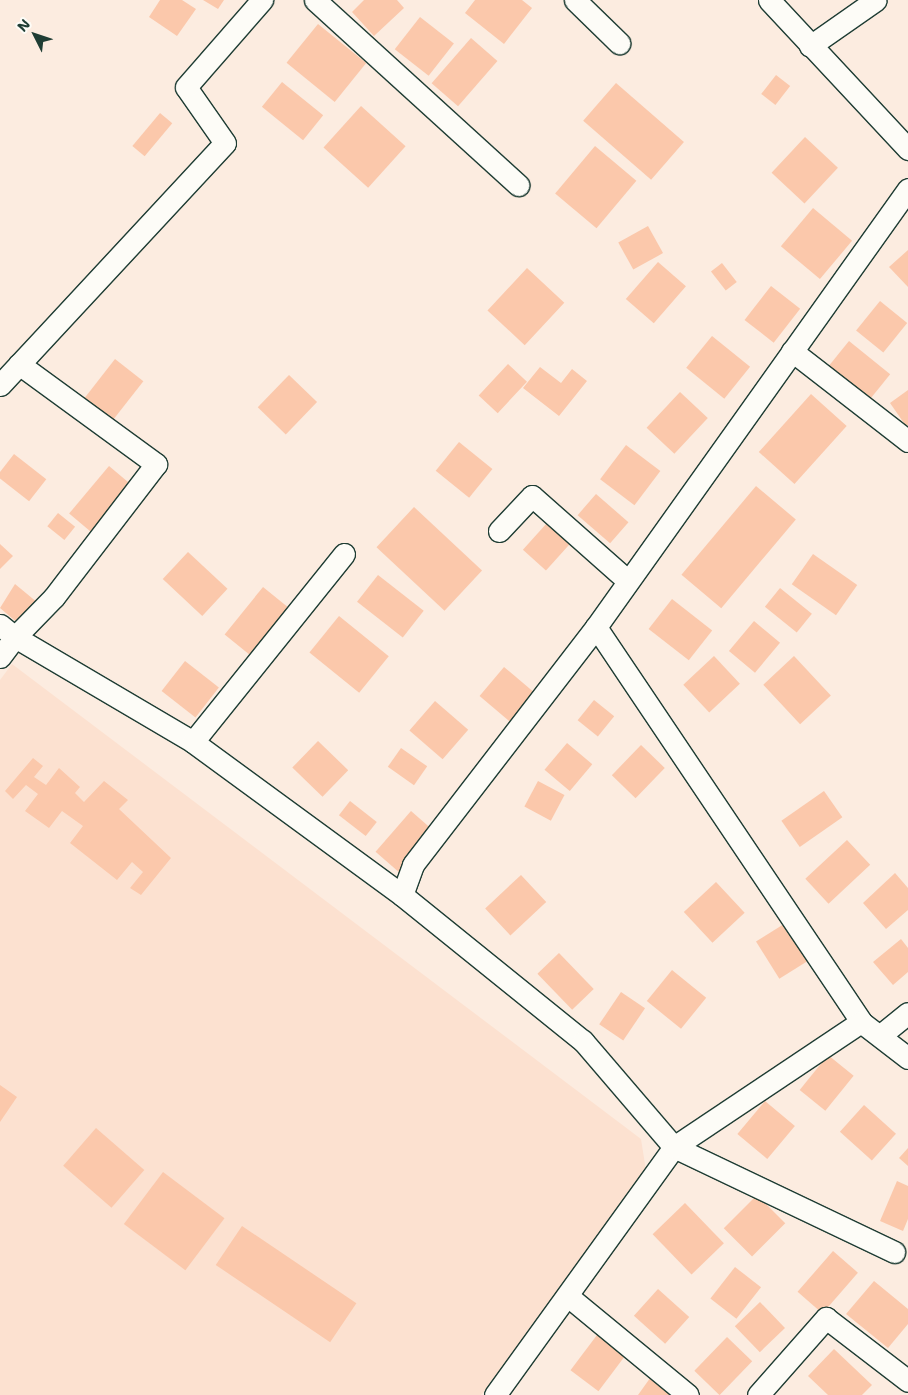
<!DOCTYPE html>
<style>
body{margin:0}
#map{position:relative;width:908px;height:1395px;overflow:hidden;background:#fcece0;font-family:"Shantell Sans",sans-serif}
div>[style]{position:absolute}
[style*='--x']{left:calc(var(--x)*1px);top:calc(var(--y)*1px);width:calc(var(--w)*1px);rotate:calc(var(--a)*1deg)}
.built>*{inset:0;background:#fce1d0}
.building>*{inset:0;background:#fbc8ab;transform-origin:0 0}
.roads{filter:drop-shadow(1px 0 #1f3d34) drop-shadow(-1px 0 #1f3d34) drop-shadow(0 1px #1f3d34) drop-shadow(0 -1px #1f3d34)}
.minor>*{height:21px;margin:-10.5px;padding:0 10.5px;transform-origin:10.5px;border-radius:10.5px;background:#fdfcf7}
span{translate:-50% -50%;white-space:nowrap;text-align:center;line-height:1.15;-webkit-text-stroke:5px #fdfcf7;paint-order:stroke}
.north{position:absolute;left:10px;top:10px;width:50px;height:50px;-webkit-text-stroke:4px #fdfcf7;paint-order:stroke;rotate:311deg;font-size:14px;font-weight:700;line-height:20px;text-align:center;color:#1f3d34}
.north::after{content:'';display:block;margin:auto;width:18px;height:22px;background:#1f3d34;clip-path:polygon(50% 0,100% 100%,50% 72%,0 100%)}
</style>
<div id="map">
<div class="built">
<div style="clip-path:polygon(12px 664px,641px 1139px,648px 1183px,481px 1395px,0 1395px,0 680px)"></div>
</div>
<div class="building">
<div style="clip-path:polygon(160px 0,182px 0,196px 9px,177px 36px,149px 17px)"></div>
<div style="clip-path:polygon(203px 0,224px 0,218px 9px)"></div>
<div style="clip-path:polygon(364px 0,397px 0,404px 8px,374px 36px,352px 12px)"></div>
<div style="clip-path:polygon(475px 0,522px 0,532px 8px,504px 44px,465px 13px)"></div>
<div style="left:420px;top:17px;width:43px;height:41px;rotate:38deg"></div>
<div style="left:318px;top:24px;width:62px;height:50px;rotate:39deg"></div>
<div style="left:471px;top:38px;width:35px;height:60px;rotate:41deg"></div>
<div style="left:776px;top:75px;width:18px;height:24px;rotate:38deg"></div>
<div style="left:282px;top:82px;width:53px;height:32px;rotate:39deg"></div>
<div style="left:616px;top:83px;width:90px;height:50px;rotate:41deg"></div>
<div style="left:361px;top:106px;width:60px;height:56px;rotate:42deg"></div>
<div style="left:160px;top:113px;width:16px;height:43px;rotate:40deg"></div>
<div style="left:805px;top:137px;width:45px;height:49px;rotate:43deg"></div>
<div style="left:595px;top:146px;width:54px;height:62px;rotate:40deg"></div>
<div style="left:813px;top:208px;width:51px;height:50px;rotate:40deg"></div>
<div style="left:648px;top:226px;width:31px;height:34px;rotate:61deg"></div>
<div style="clip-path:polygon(908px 250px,908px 287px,889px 267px)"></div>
<div style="left:658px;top:262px;width:37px;height:49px;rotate:41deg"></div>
<div style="left:722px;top:263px;width:24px;height:14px;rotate:52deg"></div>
<div style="left:527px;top:268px;width:51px;height:58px;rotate:43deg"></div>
<div style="left:771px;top:286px;width:37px;height:43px;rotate:38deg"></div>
<div style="left:880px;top:301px;width:35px;height:38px;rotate:39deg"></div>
<div style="left:712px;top:336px;width:49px;height:41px;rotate:39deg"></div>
<div style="left:849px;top:341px;width:53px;height:37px;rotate:39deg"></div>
<div style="left:115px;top:359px;width:36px;height:50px;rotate:38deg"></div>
<div style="left:508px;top:364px;width:26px;height:43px;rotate:43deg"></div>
<div style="clip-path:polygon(540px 367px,561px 383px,572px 369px,587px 381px,559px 416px,523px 388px)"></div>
<div style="left:289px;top:375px;width:39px;height:45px;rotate:44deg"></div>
<div style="clip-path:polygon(908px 390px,908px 425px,906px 426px,890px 403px)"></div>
<div style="left:680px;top:392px;width:38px;height:49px;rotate:43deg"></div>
<div style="left:811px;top:394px;width:48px;height:78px;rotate:42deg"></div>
<div style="left:459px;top:442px;width:43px;height:37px;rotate:39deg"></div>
<div style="left:626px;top:445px;width:43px;height:43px;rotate:37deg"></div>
<div style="left:14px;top:454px;width:41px;height:28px;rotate:38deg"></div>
<div style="left:109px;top:466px;width:31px;height:62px;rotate:40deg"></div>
<div style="left:756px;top:486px;width:52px;height:116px;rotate:40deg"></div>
<div style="left:596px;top:494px;width:43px;height:28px;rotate:41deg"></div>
<div style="left:414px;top:507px;width:93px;height:55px;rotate:43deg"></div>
<div style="left:58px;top:513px;width:22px;height:17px;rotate:39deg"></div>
<div style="left:547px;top:523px;width:31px;height:36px;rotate:42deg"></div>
<div style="clip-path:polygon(0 544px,13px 556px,0 569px)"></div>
<div style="left:188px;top:552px;width:54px;height:37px;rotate:43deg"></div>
<div style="left:813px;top:554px;width:54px;height:37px;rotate:35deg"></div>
<div style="left:378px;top:575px;width:58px;height:34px;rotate:38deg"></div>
<div style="clip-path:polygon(15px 584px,38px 603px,19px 624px,0 608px)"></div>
<div style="left:263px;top:587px;width:33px;height:61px;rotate:39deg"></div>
<div style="left:780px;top:588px;width:41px;height:24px;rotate:39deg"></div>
<div style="left:672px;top:599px;width:51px;height:38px;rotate:38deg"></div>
<div style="left:339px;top:616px;width:64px;height:47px;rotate:39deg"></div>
<div style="left:754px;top:621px;width:34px;height:39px;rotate:40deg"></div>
<div style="left:714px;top:656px;width:38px;height:42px;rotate:47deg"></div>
<div style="left:794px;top:656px;width:54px;height:42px;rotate:47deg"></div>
<div style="left:185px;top:661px;width:43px;height:38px;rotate:38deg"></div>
<div style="left:504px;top:667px;width:43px;height:38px;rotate:40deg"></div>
<div style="left:594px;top:700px;width:26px;height:26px;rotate:39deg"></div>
<div style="left:435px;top:701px;width:44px;height:39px;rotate:41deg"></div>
<div style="left:318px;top:741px;width:42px;height:37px;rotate:44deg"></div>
<div style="left:567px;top:743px;width:33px;height:35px;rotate:40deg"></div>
<div style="left:641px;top:745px;width:33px;height:42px;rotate:44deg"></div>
<div style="left:401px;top:748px;width:32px;height:23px;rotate:35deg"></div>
<div style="clip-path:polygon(33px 758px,43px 766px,34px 777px,46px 785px,59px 768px,80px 787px,75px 793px,84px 802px,104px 781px,128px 800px,119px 809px,171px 858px,141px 895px,130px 888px,143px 872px,132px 862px,117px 880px,70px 843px,83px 826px,62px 811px,49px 828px,25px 811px,38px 794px,26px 785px,13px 799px,5px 791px)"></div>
<div style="left:538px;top:781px;width:30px;height:29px;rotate:28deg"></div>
<div style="left:824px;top:791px;width:32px;height:52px;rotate:55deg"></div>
<div style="left:350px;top:801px;width:34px;height:18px;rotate:38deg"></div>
<div style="left:411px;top:811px;width:33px;height:54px;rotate:41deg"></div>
<div style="left:847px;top:840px;width:34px;height:57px;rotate:47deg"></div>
<div style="clip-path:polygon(895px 873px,908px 888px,908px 910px,886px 929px,863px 903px)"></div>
<div style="left:521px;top:875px;width:37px;height:49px;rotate:47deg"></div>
<div style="left:716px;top:882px;width:42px;height:44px;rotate:47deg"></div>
<div style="left:784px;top:924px;width:44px;height:33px;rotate:58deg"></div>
<div style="clip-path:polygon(901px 939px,908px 948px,908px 972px,893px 985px,873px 962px)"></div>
<div style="left:559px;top:953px;width:50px;height:30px;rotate:46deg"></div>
<div style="left:672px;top:970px;width:44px;height:40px;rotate:39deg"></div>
<div style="left:621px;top:992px;width:29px;height:39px;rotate:34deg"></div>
<div style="left:828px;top:1055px;width:33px;height:45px;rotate:39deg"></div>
<div style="clip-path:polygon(0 1085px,17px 1097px,0 1122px)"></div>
<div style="left:765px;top:1101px;width:39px;height:43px;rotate:40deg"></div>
<div style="left:864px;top:1105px;width:43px;height:36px;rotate:42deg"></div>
<div style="left:96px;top:1128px;width:64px;height:50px;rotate:41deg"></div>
<div style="clip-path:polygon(908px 1148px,908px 1166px,899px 1158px)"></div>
<div style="left:163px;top:1172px;width:77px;height:65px;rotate:37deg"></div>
<div style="clip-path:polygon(897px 1181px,908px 1186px,908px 1219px,903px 1231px,880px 1221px)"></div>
<div style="left:757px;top:1195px;width:40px;height:47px;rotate:45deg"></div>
<div style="left:685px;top:1203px;width:56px;height:45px;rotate:46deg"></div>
<div style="left:242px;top:1226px;width:138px;height:47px;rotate:34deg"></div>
<div style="left:833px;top:1251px;width:33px;height:54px;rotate:41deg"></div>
<div style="left:735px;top:1267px;width:33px;height:40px;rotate:38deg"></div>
<div style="clip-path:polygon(874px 1281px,908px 1309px,908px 1324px,888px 1348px,846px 1314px)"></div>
<div style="left:658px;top:1289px;width:42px;height:36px;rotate:42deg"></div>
<div style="left:760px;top:1302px;width:36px;height:35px;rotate:46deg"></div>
<div style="left:600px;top:1331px;width:35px;height:49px;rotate:37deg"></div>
<div style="left:727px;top:1337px;width:35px;height:47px;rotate:44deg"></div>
<div style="clip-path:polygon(834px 1349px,872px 1385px,862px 1395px,828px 1395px,808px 1376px)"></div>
<div style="clip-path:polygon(653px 1374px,683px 1395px,638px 1395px)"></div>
</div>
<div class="roads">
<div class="minor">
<div style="--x:315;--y:0;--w:275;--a:42.3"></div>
<div style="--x:575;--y:0;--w:62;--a:44.3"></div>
<div style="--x:769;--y:0;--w:204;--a:47"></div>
<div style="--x:810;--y:46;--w:80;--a:-34.9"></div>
<div style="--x:908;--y:189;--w:538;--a:125.46"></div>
<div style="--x:596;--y:627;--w:476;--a:56.1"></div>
<div style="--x:861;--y:1022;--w:59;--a:37.5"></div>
<div style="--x:792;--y:351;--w:147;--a:37.8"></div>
<div style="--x:19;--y:364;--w:170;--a:36.1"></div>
<div style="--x:156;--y:464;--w:168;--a:127.5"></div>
<div style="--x:54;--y:597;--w:56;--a:134.3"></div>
<div style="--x:15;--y:637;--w:207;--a:30.5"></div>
<div style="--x:0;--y:385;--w:330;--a:-47.1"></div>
<div style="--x:225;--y:143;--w:68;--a:-124.9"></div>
<div style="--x:186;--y:87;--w:116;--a:-48.9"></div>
<div style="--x:499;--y:531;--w:48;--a:-46.7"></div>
<div style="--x:532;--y:496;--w:128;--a:41.5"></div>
<div style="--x:344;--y:554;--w:241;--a:128.8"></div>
<div style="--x:193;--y:742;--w:259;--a:36.2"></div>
<div style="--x:0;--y:625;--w:19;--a:39"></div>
<div style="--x:15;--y:637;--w:25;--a:127"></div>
<div style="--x:596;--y:627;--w:300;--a:127.6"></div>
<div style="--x:413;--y:865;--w:32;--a:110"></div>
<div style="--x:402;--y:895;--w:233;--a:38.9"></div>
<div style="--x:583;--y:1041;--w:140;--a:49.4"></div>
<div style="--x:674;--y:1147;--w:244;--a:25.5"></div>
<div style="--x:882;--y:1034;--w:33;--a:-39"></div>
<div style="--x:569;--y:1297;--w:154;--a:39.5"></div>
<div style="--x:495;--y:1395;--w:306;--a:-54.2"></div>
<div style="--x:674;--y:1147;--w:225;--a:-33.8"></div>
<div style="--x:758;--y:1395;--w:103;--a:-48.6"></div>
<div style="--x:826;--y:1318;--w:103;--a:37.5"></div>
</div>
</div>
<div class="north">N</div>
</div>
